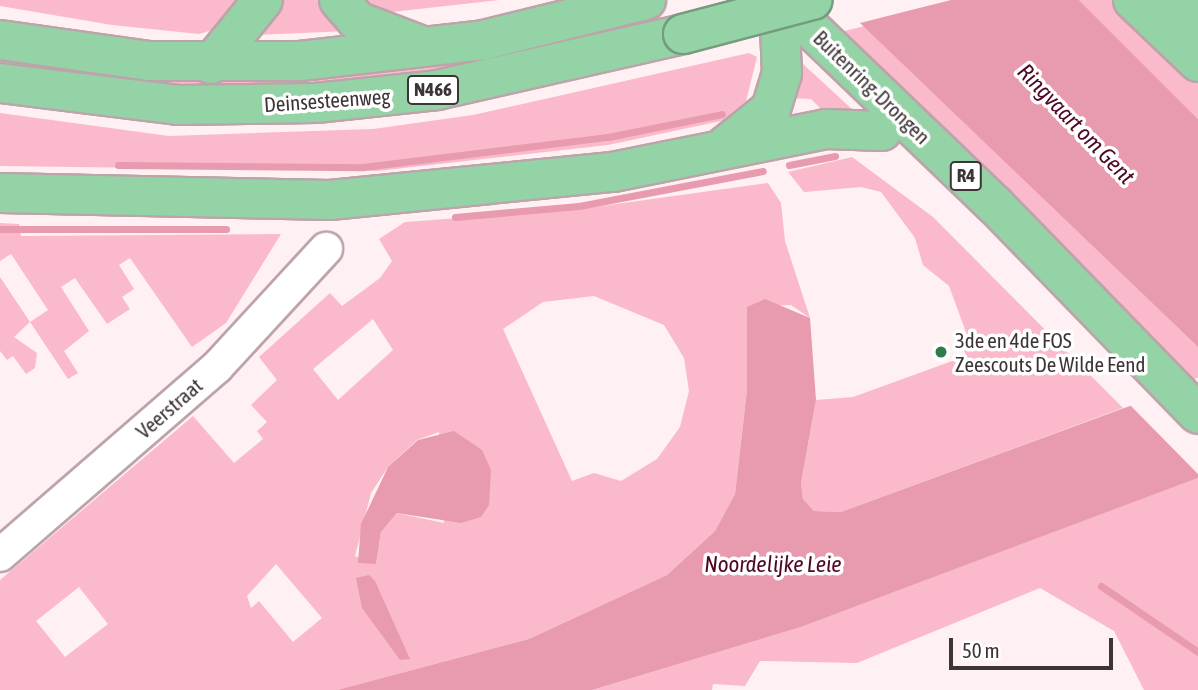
<!DOCTYPE html>
<style>
body{margin:0}
#map{position:relative;width:1198px;height:690px;overflow:hidden;background:#fff0f3;font-family:"Asap Condensed",sans-serif}
div>[style]{position:absolute}
[style*='--x']{left:calc(var(--x)*1px);top:calc(var(--y)*1px);width:calc(var(--w)*1px);rotate:calc(var(--a)*1deg)}
.green>*{inset:0;background:#fabacb}
.water>*{inset:0;background:#e89aaf}
.pier>*{inset:0;background:#fff0f3}
.stream>*{height:7px;margin:-3.5px;padding:0 3.5px;transform-origin:3.5px;border-radius:3.5px;background:#e89aaf}
.roads{filter:drop-shadow(2px 0 #bca4aa) drop-shadow(-2px 0 #bca4aa) drop-shadow(0 2px #bca4aa) drop-shadow(0 -2px #bca4aa)}
.minor>*{height:32px;margin:-16px;padding:0 16px;transform-origin:16px;border-radius:16px;background:#fff}
.highway>*{height:38px;margin:-19px;padding:0 19px;transform-origin:19px;border-radius:19px;background:#94d3a5}
.bridges{filter:drop-shadow(2px 0 #769b7e) drop-shadow(-2px 0 #769b7e) drop-shadow(0 2px #769b7e) drop-shadow(0 -2px #769b7e)}
.highway-bridge>*{height:38px;margin:-19px;padding:0 19px;transform-origin:19px;border-radius:19px;background:#94d3a5}
.dots>*{width:19px;height:19px;translate:-50% -50%;box-sizing:border-box;border:4px solid #fff;border-radius:50%}
span{translate:-50% -50%;white-space:nowrap;text-align:center;line-height:1.15;-webkit-text-stroke:7px #fff;paint-order:stroke}
.shield-label span{padding:2px 5px;background:#fff;border:2px solid;border-radius:5px;-webkit-text-stroke-width:0}
.shield-label{font-size:19px;color:#3d3436;font-weight:700}
.street-label{font-size:21px;color:#3d3436}
.poi-label{font-size:21px;color:#3d3436}
.left{translate:0 -50%;text-align:left}
.water-label{font-size:23px;color:#4e0825;font-style:italic}
.scale{position:absolute;left:949px;top:638px;width:164px;height:32px;box-sizing:border-box;border:4px solid #3d3436;border-top:0;padding-left:9px;font-size:21px;line-height:24px;white-space:nowrap;color:#3d3436;-webkit-text-stroke:5px #fff;paint-order:stroke}
</style>
<div id="map">
<div class="green">
<div style="clip-path:polygon(0 0,242px 0,219px 28px,199px 34px,112px 25px,0 6px)"></div>
<div style="clip-path:polygon(272px 0,328px 0,348px 31px,256px 35px)"></div>
<div style="clip-path:polygon(362px 0,499px 0,383px 13px)"></div>
<div style="clip-path:polygon(1079px 0,1116px 0,1198px 80px,1198px 119px)"></div>
<div style="clip-path:polygon(626px 15px,661px 16px,644px 33px,526px 61px,237px 93px,0 70px,0 53px,122px 71px)"></div>
<div style="clip-path:polygon(864px 26px,1198px 347px,1198px 381px,1191px 384px,841px 32px)"></div>
<div style="clip-path:polygon(790px 52px,867px 123px,833px 121px,811px 99px,788px 98px)"></div>
<div style="clip-path:polygon(749px 53px,757px 57px,746px 101px,721px 121px,608px 145px,377px 171px,0 166px,0 113px,169px 136px,373px 129px,473px 115px)"></div>
<div style="clip-path:polygon(852px 157px,933px 217px,1123px 408px,841px 512px,814px 511px,803px 499px,801px 483px,816px 400px,853px 397px,966px 356px,960px 338px,967px 335px,949px 286px,923px 265px,915px 238px,881px 192px,861px 187px,804px 192px,788px 172px)"></div>
<div style="clip-path:polygon(evenodd,768px 183px,781px 203px,785px 241px,810px 318px,791px 305px,747px 307px,747px 390px,735px 494px,715px 531px,667px 575px,529px 639px,337px 690px,0 690px,0 580px,193px 416px,234px 463px,263px 439px,257px 431px,267px 422px,251px 405px,277px 380px,259px 357px,330px 293px,342px 306px,380px 278px,392px 261px,379px 239px,405px 222px,580px 209px,768px 183px,594px 296px,664px 325px,684px 358px,689px 391px,680px 427px,657px 459px,621px 481px,594px 473px,572px 481px,503px 329px,543px 302px,594px 296px,768px 183px,373px 319px,393px 350px,338px 400px,313px 369px,373px 319px,768px 183px,439px 432px,444px 523px,397px 513px,381px 532px,376px 564px,355px 556px,371px 493px,388px 467px,417px 440px,439px 432px,768px 183px,276px 564px,322px 618px,293px 642px,259px 601px,251px 608px,247px 596px,276px 564px,768px 183px,79px 587px,108px 624px,65px 657px,36px 621px,79px 587px)"></div>
<div style="clip-path:polygon(0 223px,19px 224px,21px 236px,281px 234px,226px 323px,192px 347px,130px 258px,119px 265px,134px 289px,122px 297px,130px 309px,107px 324px,75px 278px,61px 287px,89px 331px,64px 351px,78px 373px,68px 379px,30px 322px,14px 337px,37px 353px,35px 368px,26px 374px,13px 356px,7px 360px,0 351px,0 277px,30px 322px,48px 310px,11px 254px,0 261px)"></div>
<div style="clip-path:polygon(1198px 478px,1198px 690px,1144px 690px,1114px 631px,1040px 588px,857px 663px,760px 661px,745px 686px,713px 684px,712px 690px,592px 690px,801px 627px)"></div>
</div>
<div class="water">
<div style="clip-path:polygon(836px 0,1079px 0,1198px 119px,1198px 347px)"></div>
<div style="clip-path:polygon(765px 299px,810px 318px,816px 400px,801px 483px,803px 499px,814px 511px,841px 512px,1198px 381px,1198px 478px,801px 627px,592px 690px,337px 690px,529px 639px,667px 575px,715px 531px,735px 494px,747px 390px,747px 307px)"></div>
<div style="clip-path:polygon(454px 431px,482px 450px,491px 470px,489px 505px,481px 517px,461px 523px,397px 513px,381px 532px,376px 564px,358px 563px,361px 524px,388px 467px,418px 440px)"></div>
<div style="clip-path:polygon(369px 575px,375px 581px,410px 659px,400px 660px,362px 608px,356px 578px)"></div>
</div>
<div class="pier">
<div style="clip-path:polygon(832px 0,951px 0,856px 24px)"></div>
<div style="clip-path:polygon(1197px 378px,1198px 378px,1198px 474px,1128px 403px)"></div>
</div>
<div class="stream">
<div style="--x:118;--y:165;--w:245;--a:0.5"></div>
<div style="--x:363;--y:167;--w:247;--a:-7"></div>
<div style="--x:608;--y:137;--w:116;--a:-11.4"></div>
<div style="--x:789;--y:165;--w:47;--a:-11.1"></div>
<div style="--x:455;--y:217;--w:124;--a:-5.1"></div>
<div style="--x:579;--y:206;--w:187;--a:-10.8"></div>
<div style="--x:0;--y:229;--w:226;--a:0"></div>
<div style="--x:1101;--y:586;--w:117;--a:34.2"></div>
</div>
<div class="roads">
<div class="minor">
<div style="--x:0;--y:555;--w:287;--a:-40.9"></div>
<div style="--x:217;--y:367;--w:161;--a:-47.3"></div>
</div>
<div class="highway">
<div style="--x:339;--y:0;--w:28;--a:49"></div>
<div style="--x:357;--y:21;--w:70;--a:21"></div>
<div style="--x:781;--y:0;--w:296;--a:43.8"></div>
<div style="--x:995;--y:205;--w:291;--a:45.8"></div>
<div style="--x:1133;--y:0;--w:90;--a:43.6"></div>
<div style="--x:1175;--y:0;--w:33;--a:45"></div>
<div style="--x:0;--y:40;--w:151;--a:8"></div>
<div style="--x:150;--y:61;--w:150;--a:0"></div>
<div style="--x:300;--y:61;--w:185;--a:-6.5"></div>
<div style="--x:484;--y:40;--w:167;--a:-13.9"></div>
<div style="--x:211;--y:64;--w:82;--a:-50.9"></div>
<div style="--x:0;--y:83;--w:179;--a:7"></div>
<div style="--x:178;--y:105;--w:138;--a:-0.8"></div>
<div style="--x:316;--y:103;--w:122;--a:-6.1"></div>
<div style="--x:437;--y:90;--w:252;--a:-12.8"></div>
<div style="--x:725;--y:146;--w:59;--a:-38.8"></div>
<div style="--x:771;--y:109;--w:37;--a:-73"></div>
<div style="--x:782;--y:74;--w:45;--a:-92.5"></div>
<div style="--x:0;--y:193;--w:330;--a:1.2"></div>
<div style="--x:330;--y:200;--w:284;--a:-5.7"></div>
<div style="--x:613;--y:172;--w:217;--a:-11.4"></div>
<div style="--x:826;--y:129;--w:56;--a:2"></div>
</div>
</div>
<div class="bridges">
<div class="highway-bridge">
<div style="--x:683;--y:34;--w:134;--a:-14.7"></div>
</div>
</div>
<div class="dots">
<div style="left:941px;top:352px;background:#307c4b"></div>
</div>
<div class="shield-label">
<span style="left:433px;top:90px">N466</span>
<span style="left:966px;top:176px">R4</span>
</div>
<div class="street-label">
<span style="left:872px;top:87px;rotate:44deg">Buitenring-Drongen</span>
<span style="left:327px;top:100px;rotate:-4deg">Deinsesteenweg</span>
<span style="left:169px;top:408px;rotate:-41deg">Veerstraat</span>
</div>
<div class="poi-label">
<span class="left" style="left:955px;top:352px">3de en 4de FOS<br>Zeescouts De Wilde Eend</span>
</div>
<div class="water-label">
<span style="left:1076px;top:124px;rotate:46deg">Ringvaart om Gent</span>
<span style="left:773px;top:564px">Noordelijke Leie</span>
</div>
<div class="scale">50 m</div>
</div>
